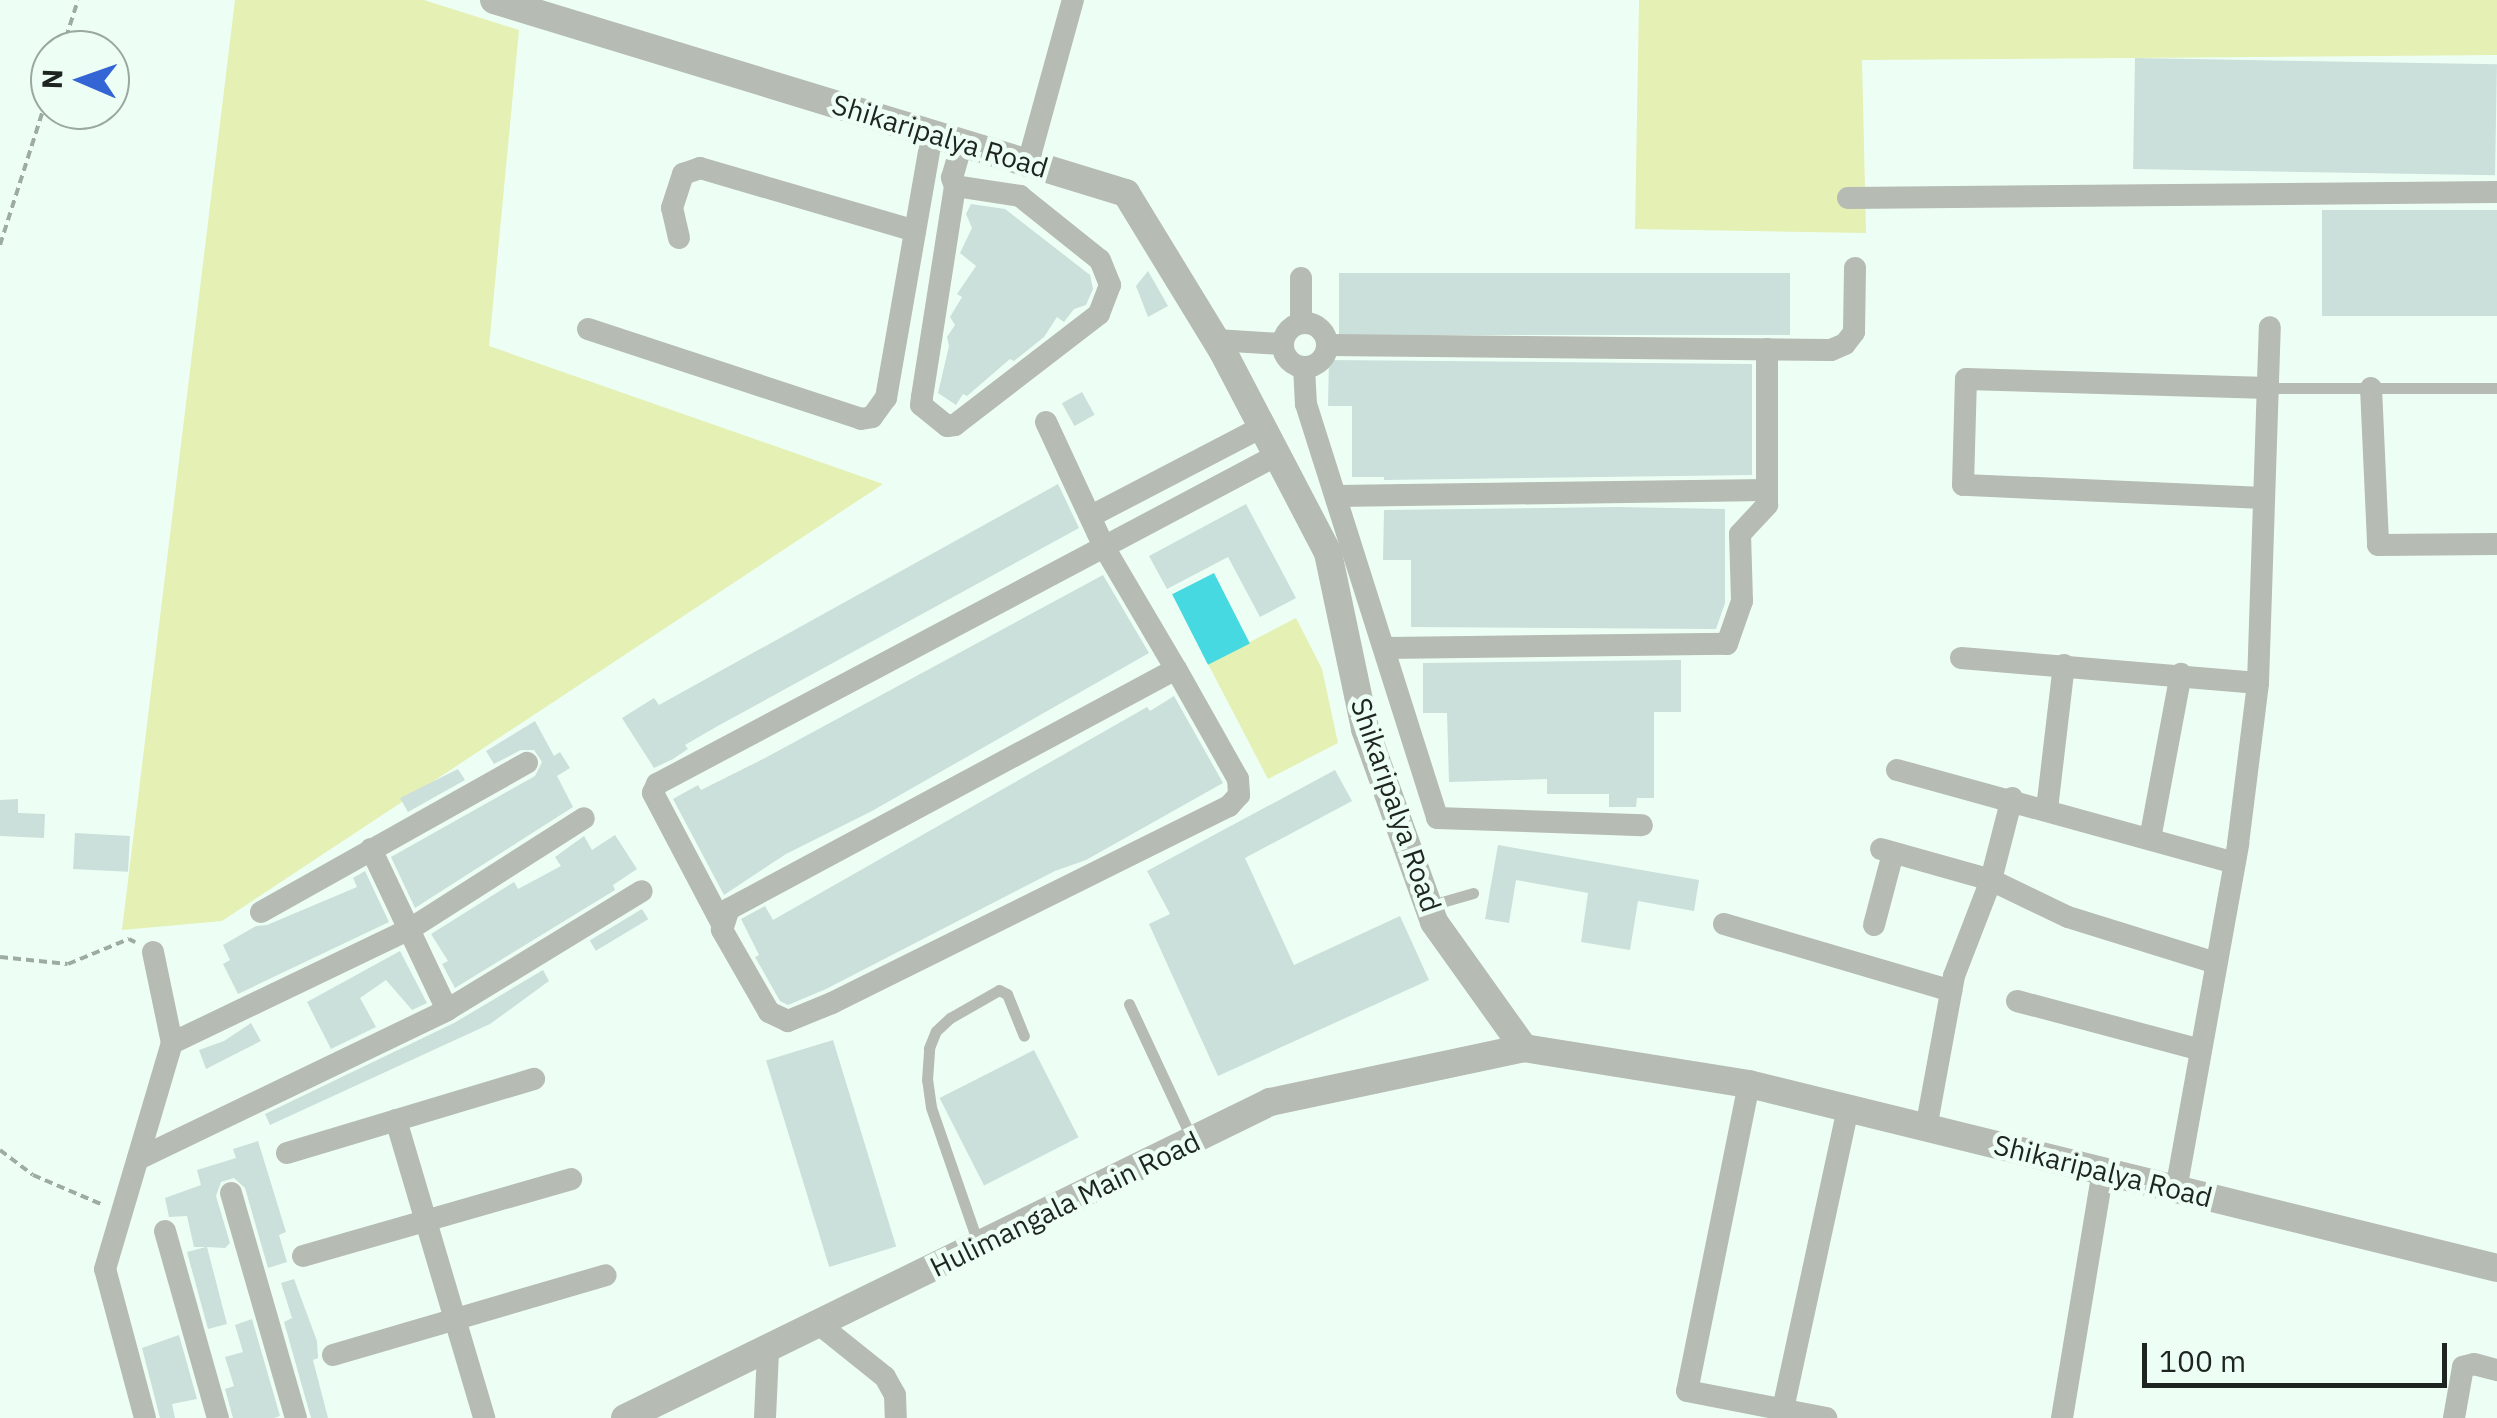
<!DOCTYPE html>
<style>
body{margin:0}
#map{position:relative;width:2497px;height:1418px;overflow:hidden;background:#edfff4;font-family:"IBM Plex Sans",sans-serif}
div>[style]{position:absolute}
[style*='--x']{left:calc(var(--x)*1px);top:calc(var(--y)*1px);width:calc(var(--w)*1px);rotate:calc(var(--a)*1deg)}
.green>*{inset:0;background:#e4f0b4}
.water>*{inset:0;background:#46d9e2;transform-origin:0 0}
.building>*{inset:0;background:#cbe0db;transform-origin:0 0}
.path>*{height:4px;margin-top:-2px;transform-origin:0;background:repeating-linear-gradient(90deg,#9eaba3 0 8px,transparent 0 13px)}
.service>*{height:11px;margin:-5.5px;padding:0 5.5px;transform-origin:5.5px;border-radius:5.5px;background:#b6bbb4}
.minor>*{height:22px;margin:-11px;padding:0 11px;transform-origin:11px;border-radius:11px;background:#b6bbb4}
.minor>.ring{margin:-11px;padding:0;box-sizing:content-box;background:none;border:22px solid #b6bbb4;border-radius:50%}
.tertiary>*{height:28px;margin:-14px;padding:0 14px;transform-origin:14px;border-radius:14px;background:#b6bbb4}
span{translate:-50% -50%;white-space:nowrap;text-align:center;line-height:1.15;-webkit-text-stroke:9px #edfff4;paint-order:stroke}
.street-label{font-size:28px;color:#1e2521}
.north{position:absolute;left:30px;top:30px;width:100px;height:100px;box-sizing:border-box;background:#edfff4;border:2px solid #9aa8a0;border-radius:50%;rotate:272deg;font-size:28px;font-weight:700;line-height:40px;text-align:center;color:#1e2521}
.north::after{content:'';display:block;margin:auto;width:35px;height:45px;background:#3465d5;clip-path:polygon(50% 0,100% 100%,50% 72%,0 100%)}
.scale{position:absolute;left:2142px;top:1343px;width:305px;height:45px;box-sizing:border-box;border:5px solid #1e2521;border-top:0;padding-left:12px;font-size:30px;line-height:35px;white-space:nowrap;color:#1e2521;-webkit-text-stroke:8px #edfff4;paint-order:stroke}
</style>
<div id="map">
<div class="green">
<div style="clip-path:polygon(235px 0,424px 0,519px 30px,489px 346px,883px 484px,222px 921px,122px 930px)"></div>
<div style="clip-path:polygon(1639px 0,2497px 0,2497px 55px,1862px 60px,1866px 233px,1635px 229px)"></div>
<div style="clip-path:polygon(1296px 618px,1322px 669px,1338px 743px,1268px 779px,1208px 664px)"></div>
</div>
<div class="water">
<div style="left:1214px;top:573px;width:79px;height:47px;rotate:63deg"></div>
</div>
<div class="building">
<div style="left:2135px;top:58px;width:362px;height:111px;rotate:1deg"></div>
<div style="clip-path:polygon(971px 204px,1005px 209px,1090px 275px,1093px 289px,1086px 305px,1074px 309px,1064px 322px,1057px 317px,1044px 337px,1014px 361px,1010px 359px,967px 396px,963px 394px,956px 405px,938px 393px,949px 346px,947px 337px,955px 325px,950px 317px,962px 297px,957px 294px,976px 266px,960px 253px,972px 228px,966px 214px)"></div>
<div style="left:2497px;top:210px;width:106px;height:175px;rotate:90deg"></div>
<div style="clip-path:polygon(1148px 271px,1168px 306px,1148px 317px,1136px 286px)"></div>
<div style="left:1790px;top:273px;width:62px;height:451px;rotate:90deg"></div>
<div style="clip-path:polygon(1329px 360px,1752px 364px,1752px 475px,1384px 480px,1384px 477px,1352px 477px,1352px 406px,1328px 406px)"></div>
<div style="left:1082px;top:392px;width:26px;height:23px;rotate:61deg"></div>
<div style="clip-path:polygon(1058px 484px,1079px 528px,716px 727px,685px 745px,688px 749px,673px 759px,654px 768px,622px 718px,654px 698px,659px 705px)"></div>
<div style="clip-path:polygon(1246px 504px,1296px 598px,1260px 617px,1228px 557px,1167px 589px,1149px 556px)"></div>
<div style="clip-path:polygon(1617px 507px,1725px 509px,1725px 603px,1716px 629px,1411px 627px,1411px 560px,1383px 560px,1384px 510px)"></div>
<div style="clip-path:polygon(1103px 575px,1149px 653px,872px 811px,786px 854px,724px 895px,673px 799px,698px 785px,701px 790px,765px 758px)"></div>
<div style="clip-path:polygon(1681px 660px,1681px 712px,1654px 712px,1654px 798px,1637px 798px,1636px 807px,1609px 807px,1609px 794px,1547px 794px,1547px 779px,1449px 782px,1447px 713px,1423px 713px,1423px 663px)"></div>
<div style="clip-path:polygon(1174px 696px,1223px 783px,1086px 860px,1055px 871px,826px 989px,788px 1005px,780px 1001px,755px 957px,759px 955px,741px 919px,765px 906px,773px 920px,1147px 707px,1150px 711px)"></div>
<div style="clip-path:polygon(535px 721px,554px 756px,560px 752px,570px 768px,557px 776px,573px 807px,415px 908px,391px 857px,535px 776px,542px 762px,534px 750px,521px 750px,494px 764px,486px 751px)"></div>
<div style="clip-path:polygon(458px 769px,465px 780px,408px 812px,400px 798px)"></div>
<div style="clip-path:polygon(1335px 770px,1352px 801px,1245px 858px,1294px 965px,1400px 916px,1429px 980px,1218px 1076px,1149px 924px,1170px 914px,1147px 871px)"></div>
<div style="clip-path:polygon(18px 799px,18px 813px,45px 814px,44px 838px,0 836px,0 800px)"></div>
<div style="left:75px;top:833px;width:55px;height:36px;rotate:3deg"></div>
<div style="clip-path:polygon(615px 835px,637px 869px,613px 885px,615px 890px,455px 988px,442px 964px,448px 961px,431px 934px,514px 882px,518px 889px,561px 866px,555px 857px,584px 836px,592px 850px)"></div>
<div style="clip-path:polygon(1498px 845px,1699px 880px,1694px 911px,1638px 901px,1630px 950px,1581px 942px,1588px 893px,1516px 880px,1509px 923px,1485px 919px)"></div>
<div style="clip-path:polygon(365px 871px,389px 922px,238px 994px,223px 964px,230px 960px,223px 945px,256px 926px,267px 925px,357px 887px,353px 878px)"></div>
<div style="left:642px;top:909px;width:12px;height:61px;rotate:59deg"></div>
<div style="clip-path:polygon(400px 951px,427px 1003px,412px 1010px,386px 980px,360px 998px,376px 1027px,331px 1049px,307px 1002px)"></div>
<div style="clip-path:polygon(543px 970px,549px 981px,490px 1024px,270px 1125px,265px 1114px,454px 1023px)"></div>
<div style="clip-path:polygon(251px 1023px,261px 1041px,206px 1069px,199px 1050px,224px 1041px)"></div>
<div style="left:833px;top:1040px;width:216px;height:70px;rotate:73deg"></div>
<div style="left:1034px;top:1050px;width:98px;height:106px;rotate:63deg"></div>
<div style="clip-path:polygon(258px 1141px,286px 1232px,279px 1235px,287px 1262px,268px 1268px,245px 1188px,234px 1178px,221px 1182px,216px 1196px,230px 1243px,225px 1248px,207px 1247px,227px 1324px,208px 1329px,187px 1252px,206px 1247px,194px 1247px,187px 1216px,169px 1217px,165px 1198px,201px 1185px,197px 1170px,236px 1158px,233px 1149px)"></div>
<div style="clip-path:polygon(294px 1279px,317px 1341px,318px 1358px,313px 1360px,328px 1418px,311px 1418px,284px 1322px,292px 1318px,281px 1283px)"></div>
<div style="clip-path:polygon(252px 1319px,280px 1416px,274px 1418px,233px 1418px,225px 1389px,234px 1386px,225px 1357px,243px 1352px,235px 1325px)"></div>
<div style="clip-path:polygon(179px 1335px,197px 1399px,172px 1404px,175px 1418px,160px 1418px,142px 1348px)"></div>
</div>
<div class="path">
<div style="--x:62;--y:50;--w:52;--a:-72.3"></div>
<div style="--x:0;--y:245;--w:165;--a:-72.3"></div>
<div style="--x:0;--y:957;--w:68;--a:5.9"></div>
<div style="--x:68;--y:964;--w:66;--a:-22.3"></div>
<div style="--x:129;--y:939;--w:7;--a:27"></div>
<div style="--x:0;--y:1150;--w:41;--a:37.1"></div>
<div style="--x:33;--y:1175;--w:76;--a:23.2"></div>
</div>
<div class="service">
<div style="--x:2268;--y:388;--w:229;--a:0"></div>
<div style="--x:1428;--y:906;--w:47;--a:-16.1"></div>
<div style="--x:1129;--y:1004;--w:151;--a:65"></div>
<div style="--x:978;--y:1243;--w:144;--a:-109.1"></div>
<div style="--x:931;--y:1107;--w:27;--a:-98"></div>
<div style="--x:927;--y:1080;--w:32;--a:-86"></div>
<div style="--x:929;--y:1048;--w:18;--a:-68"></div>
<div style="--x:936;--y:1031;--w:19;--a:-43"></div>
<div style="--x:950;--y:1018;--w:56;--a:-29.7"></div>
<div style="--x:999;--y:990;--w:9;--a:27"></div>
<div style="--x:1007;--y:994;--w:45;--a:68"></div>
</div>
<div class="minor">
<div style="--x:1028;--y:163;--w:169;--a:-74.6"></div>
<div style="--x:955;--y:186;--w:66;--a:8.7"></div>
<div style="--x:1020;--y:196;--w:102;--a:38.7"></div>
<div style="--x:1100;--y:260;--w:27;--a:68"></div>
<div style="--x:1110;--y:285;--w:31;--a:111"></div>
<div style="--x:1099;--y:314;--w:182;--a:142.4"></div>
<div style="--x:955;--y:425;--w:8;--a:173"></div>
<div style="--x:947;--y:426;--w:33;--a:-141"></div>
<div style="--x:921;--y:405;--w:8;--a:-83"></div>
<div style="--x:922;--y:397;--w:214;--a:-81.1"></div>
<div style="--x:955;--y:186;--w:9;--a:-111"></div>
<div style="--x:952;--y:178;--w:36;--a:-74"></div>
<div style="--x:1848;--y:198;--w:649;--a:-0.53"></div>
<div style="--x:679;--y:238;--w:31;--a:-103"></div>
<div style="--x:672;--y:208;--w:36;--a:-72"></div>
<div style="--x:683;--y:174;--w:18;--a:-19"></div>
<div style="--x:700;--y:168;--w:224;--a:16.3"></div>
<div style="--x:1301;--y:322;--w:44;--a:-90"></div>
<div class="ring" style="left:1283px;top:323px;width:22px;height:22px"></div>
<div style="--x:588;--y:329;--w:287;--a:18.2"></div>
<div style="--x:861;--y:419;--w:11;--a:-10"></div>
<div style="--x:872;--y:417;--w:24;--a:-54"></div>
<div style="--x:886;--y:398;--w:268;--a:-80.1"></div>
<div style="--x:1216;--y:340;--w:66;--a:3.5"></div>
<div style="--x:1327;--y:345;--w:504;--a:0.57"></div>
<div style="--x:1831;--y:350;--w:15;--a:-23"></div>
<div style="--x:1845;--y:344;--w:15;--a:-53"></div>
<div style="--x:1854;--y:332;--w:64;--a:-89.1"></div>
<div style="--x:1304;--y:367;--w:37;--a:87"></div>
<div style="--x:1306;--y:404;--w:434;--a:72.4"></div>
<div style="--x:1437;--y:818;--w:205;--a:2"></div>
<div style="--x:2371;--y:388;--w:157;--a:87.4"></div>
<div style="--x:2378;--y:545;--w:119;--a:-0.5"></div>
<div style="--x:1046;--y:422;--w:138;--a:65.1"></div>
<div style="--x:1104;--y:547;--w:142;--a:59.5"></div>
<div style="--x:1176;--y:669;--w:126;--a:60.6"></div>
<div style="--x:1238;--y:779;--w:16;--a:86"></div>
<div style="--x:1239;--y:795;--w:15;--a:132"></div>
<div style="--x:1229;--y:806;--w:443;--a:153.6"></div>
<div style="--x:832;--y:1003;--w:48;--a:157.8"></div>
<div style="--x:788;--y:1021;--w:21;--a:-155"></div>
<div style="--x:769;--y:1012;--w:95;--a:-119.8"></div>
<div style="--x:722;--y:930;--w:22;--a:-72"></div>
<div style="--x:729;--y:909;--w:507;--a:-28.23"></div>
<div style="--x:1336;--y:496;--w:431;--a:-0.8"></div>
<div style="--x:2264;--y:498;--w:301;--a:-177.5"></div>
<div style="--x:1963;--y:485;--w:106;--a:-88.4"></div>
<div style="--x:1966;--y:379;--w:302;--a:1.7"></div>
<div style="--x:1093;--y:515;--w:191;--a:-27.5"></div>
<div style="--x:1386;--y:648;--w:341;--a:-0.7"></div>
<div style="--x:1727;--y:644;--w:46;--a:-70.8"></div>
<div style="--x:1742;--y:601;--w:67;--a:-91.7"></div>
<div style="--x:1740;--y:534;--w:40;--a:-47"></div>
<div style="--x:1767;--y:505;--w:156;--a:-90"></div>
<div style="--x:1961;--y:658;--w:298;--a:4.8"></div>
<div style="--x:1897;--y:770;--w:350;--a:15.4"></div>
<div style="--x:2012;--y:798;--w:85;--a:104.4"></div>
<div style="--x:1991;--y:880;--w:85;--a:25.7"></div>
<div style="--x:2068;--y:917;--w:155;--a:17.3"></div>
<div style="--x:2047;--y:809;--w:145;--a:-83.3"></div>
<div style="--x:2150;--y:839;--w:168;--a:-79.4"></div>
<div style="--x:371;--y:849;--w:178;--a:64.7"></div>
<div style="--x:1881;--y:849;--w:114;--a:15.7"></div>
<div style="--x:1991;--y:880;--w:103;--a:111.1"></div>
<div style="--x:1954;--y:976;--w:155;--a:100.4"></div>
<div style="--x:261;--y:912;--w:305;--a:-29.3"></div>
<div style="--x:721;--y:922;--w:146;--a:-117.8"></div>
<div style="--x:653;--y:793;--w:10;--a:-66"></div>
<div style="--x:657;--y:784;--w:702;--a:-27.95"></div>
<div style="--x:1724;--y:924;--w:237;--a:16.4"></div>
<div style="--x:1874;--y:925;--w:74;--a:-75.2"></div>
<div style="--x:2017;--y:1001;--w:190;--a:14.9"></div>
<div style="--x:172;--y:1043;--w:264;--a:-25.6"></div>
<div style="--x:410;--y:929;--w:206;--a:-32.5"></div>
<div style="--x:1749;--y:1084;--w:313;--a:101.4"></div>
<div style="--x:1687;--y:1391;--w:142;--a:11"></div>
<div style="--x:396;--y:1120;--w:311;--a:73.5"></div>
<div style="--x:287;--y:1153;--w:258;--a:-16.7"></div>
<div style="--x:138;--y:1159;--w:343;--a:-25.7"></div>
<div style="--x:447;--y:1010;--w:228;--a:-31.4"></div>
<div style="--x:2176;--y:1190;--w:352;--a:-79.8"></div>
<div style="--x:2238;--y:844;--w:162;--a:-82.9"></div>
<div style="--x:2258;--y:683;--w:356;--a:-88.1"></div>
<div style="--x:231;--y:1193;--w:234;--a:73.9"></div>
<div style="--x:165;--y:1231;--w:194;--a:74.2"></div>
<div style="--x:303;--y:1256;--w:279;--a:-16"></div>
<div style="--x:820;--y:1325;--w:83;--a:38.7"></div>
<div style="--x:885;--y:1377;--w:21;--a:61"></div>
<div style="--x:895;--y:1395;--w:23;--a:88"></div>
<div style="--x:333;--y:1355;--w:284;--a:-16.3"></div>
<div style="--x:1783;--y:1409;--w:307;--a:-77.8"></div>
<div style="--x:145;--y:1418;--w:154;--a:-105"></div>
<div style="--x:105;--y:1269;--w:236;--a:-73.5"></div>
<div style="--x:172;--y:1043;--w:93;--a:-101.8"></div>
<div style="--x:765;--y:1418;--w:67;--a:-87.4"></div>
<div style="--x:2062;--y:1418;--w:250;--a:-80.6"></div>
<div style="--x:2454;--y:1418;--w:52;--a:-80"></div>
<div style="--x:2463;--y:1367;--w:11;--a:-15"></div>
<div style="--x:2474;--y:1364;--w:24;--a:15"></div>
</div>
<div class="tertiary">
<div style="--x:494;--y:0;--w:661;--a:16.98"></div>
<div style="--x:1126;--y:193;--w:184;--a:58.6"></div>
<div style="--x:1222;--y:350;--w:229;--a:62.4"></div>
<div style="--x:1328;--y:553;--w:180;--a:78.1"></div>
<div style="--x:1365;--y:729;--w:205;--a:70.3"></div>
<div style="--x:1434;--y:922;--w:155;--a:54.5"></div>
<div style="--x:1524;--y:1048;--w:228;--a:9.1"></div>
<div style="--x:1749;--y:1084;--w:770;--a:13.82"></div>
<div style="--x:625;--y:1418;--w:718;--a:-26.1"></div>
<div style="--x:1270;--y:1102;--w:260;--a:-12"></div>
</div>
<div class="street-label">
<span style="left:940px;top:136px;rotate:17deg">Shikaripalya Road</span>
<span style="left:1396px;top:805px;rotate:71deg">Shikaripalya Road</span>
<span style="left:2103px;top:1171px;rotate:14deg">Shikaripalya Road</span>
<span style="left:1065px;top:1204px;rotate:-26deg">Hulimangala Main Road</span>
</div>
<div class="north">N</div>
<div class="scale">100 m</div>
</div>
